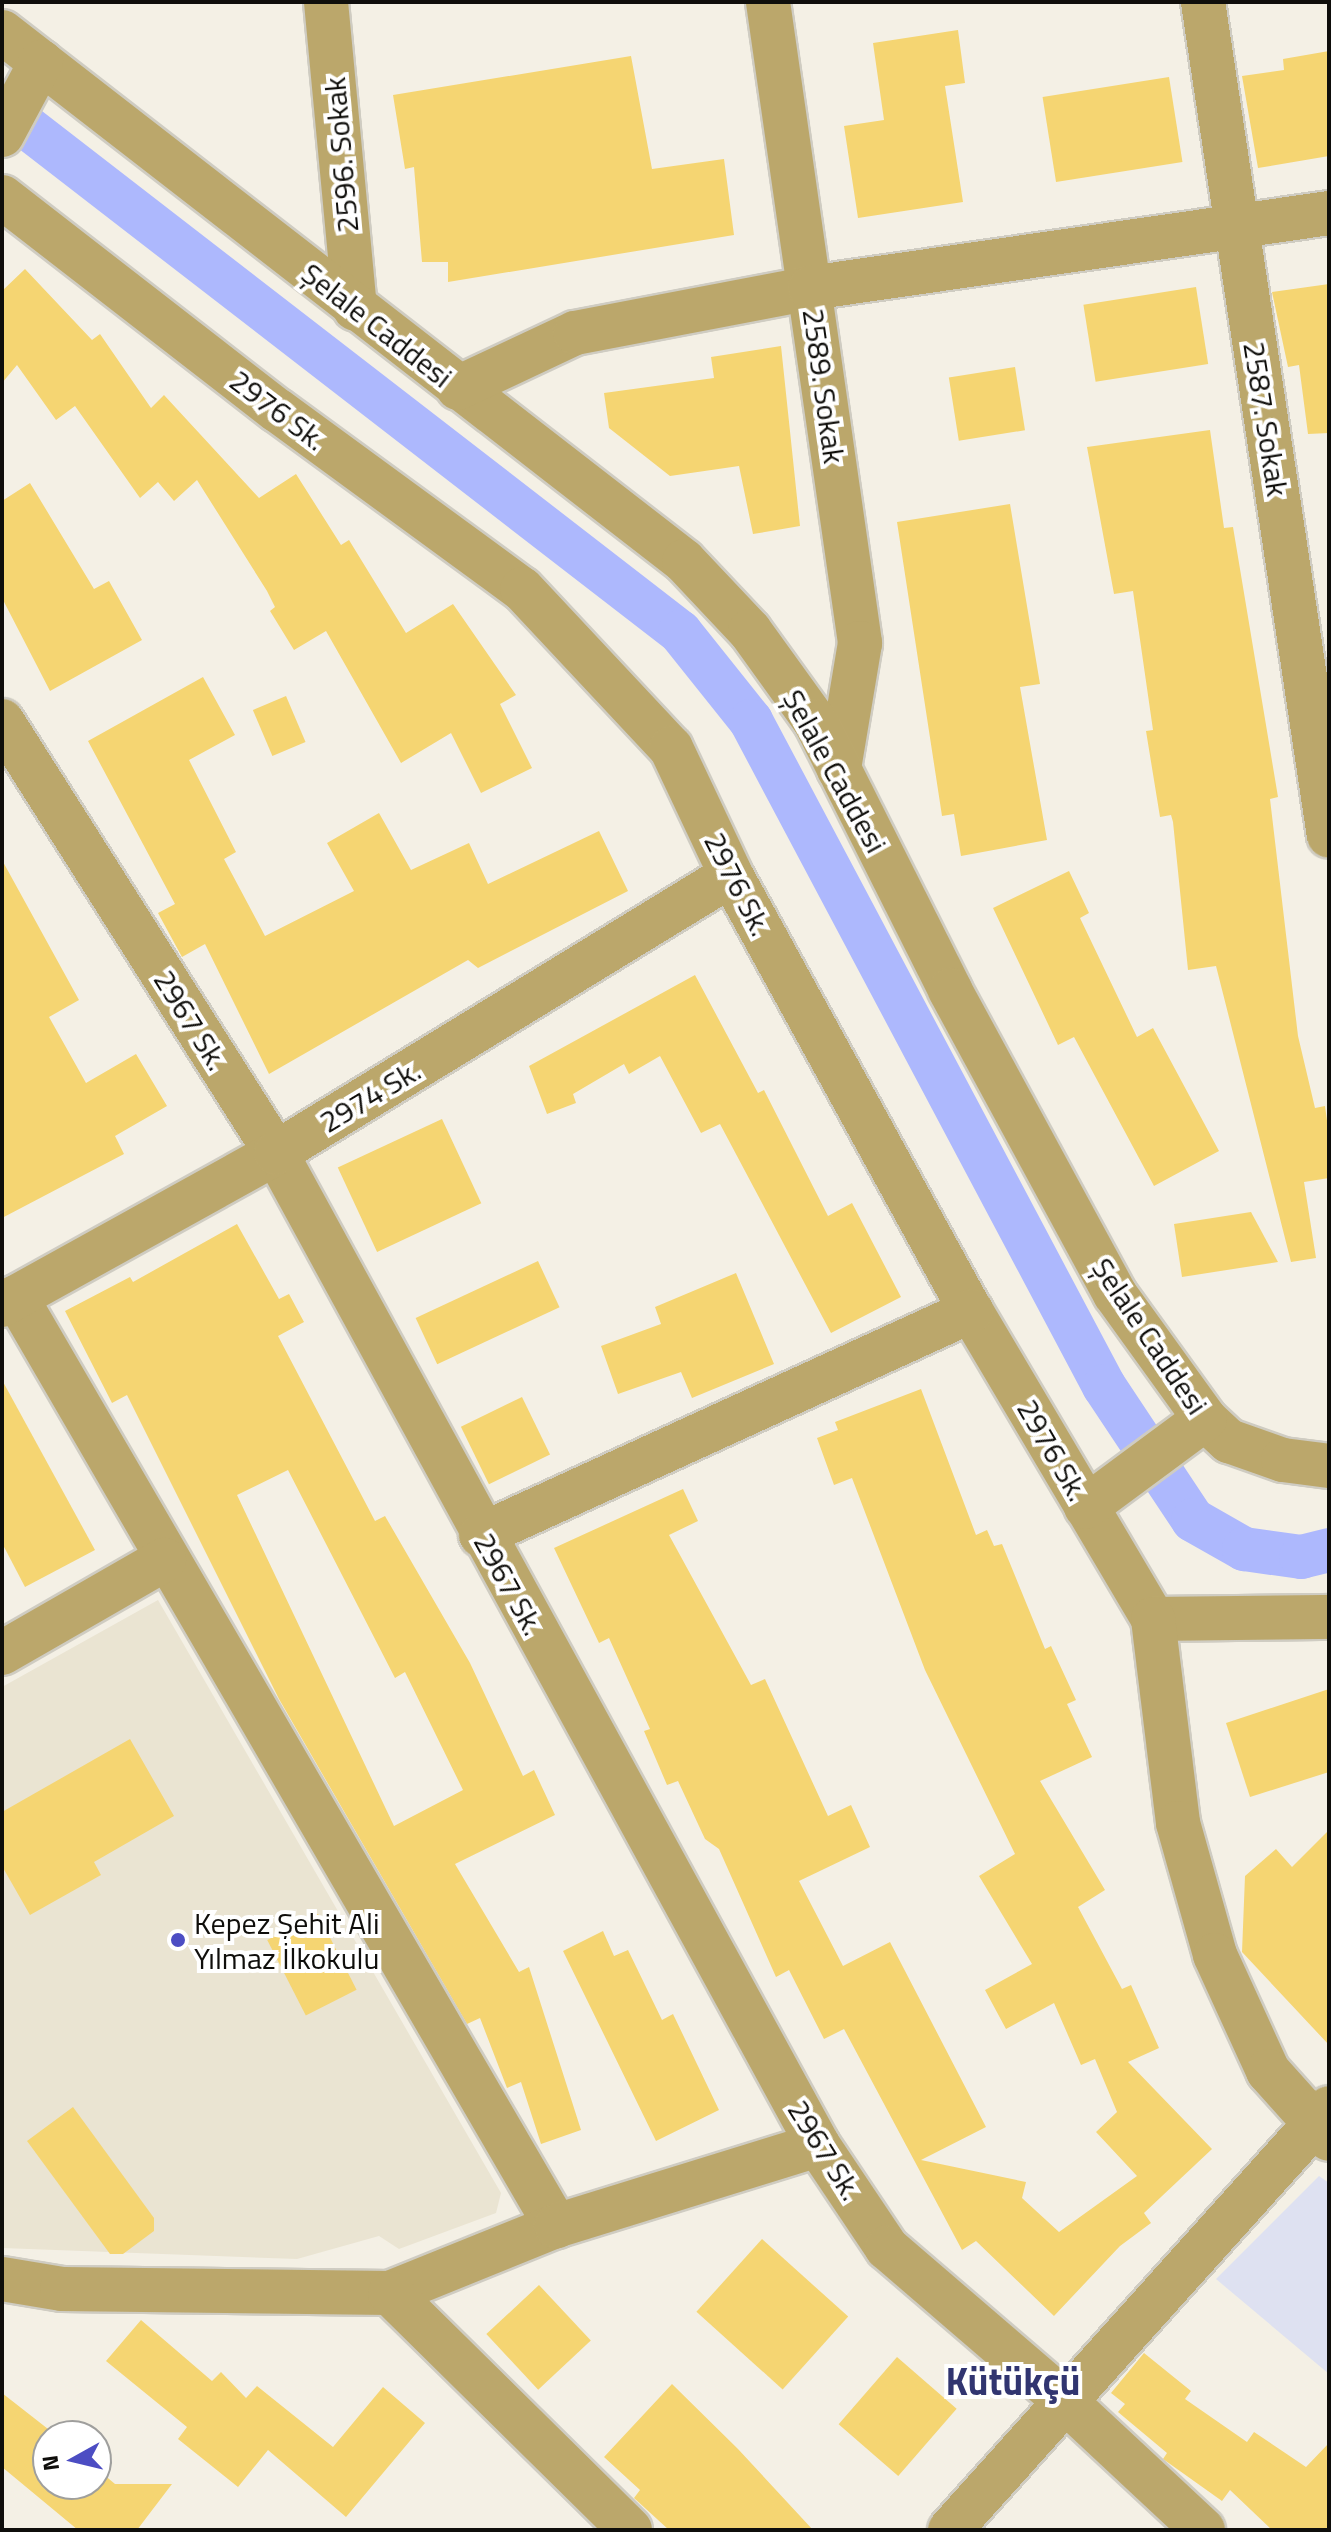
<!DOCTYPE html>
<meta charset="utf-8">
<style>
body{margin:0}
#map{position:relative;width:1331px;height:2532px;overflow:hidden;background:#f4f0e5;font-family:"Titillium Web",sans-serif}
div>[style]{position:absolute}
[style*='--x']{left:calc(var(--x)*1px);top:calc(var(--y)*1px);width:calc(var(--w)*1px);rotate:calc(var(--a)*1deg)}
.built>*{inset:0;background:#eae4d2}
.green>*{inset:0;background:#dee1f1}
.canal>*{height:44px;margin:-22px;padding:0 22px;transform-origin:22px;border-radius:22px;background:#adb8fd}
.building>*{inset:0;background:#f5d572;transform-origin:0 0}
.roads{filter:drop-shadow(2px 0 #cfccc2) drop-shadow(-2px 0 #cfccc2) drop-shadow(0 2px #cfccc2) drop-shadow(0 -2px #cfccc2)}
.minor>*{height:44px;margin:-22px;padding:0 22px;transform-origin:22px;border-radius:22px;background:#bba76b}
.dots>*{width:22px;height:22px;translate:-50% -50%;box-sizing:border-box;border:4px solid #fff;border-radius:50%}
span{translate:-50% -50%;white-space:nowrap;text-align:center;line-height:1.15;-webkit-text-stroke:8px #fff;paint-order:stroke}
.street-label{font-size:30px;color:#0f0e0b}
.poi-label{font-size:30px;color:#0f0e0b}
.left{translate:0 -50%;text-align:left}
.district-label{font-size:38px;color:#313570;font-weight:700}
.frame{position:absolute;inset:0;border:4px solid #0f0e0b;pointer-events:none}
.north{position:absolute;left:32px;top:2420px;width:80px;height:80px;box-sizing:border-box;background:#fff;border:2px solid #9f9f9d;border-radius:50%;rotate:262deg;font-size:22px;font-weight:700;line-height:32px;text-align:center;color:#0f0e0b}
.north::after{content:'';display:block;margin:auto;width:28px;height:36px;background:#4c4dc3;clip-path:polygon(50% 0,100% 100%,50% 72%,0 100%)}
</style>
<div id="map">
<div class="built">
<div style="clip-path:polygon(158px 1600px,501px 2193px,496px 2213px,399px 2249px,379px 2236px,297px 2259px,2px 2248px,2px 1687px)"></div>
</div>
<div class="green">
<div style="clip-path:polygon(1319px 2176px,1329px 2183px,1329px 2374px,1216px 2279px)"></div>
</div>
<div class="canal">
<div style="--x:2;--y:108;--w:857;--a:37.7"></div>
<div style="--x:680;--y:632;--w:114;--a:51.4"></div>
<div style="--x:751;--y:721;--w:753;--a:62.04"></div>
<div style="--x:1104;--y:1386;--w:161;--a:56.4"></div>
<div style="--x:1193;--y:1520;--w:59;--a:29.6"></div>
<div style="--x:1244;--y:1549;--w:58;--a:8"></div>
<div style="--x:1301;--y:1557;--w:29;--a:-14"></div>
</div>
<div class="building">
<div style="clip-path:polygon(958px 30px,965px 83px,945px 86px,963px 202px,858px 218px,844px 126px,884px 120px,873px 43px)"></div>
<div style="clip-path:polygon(1329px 51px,1329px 156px,1258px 168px,1242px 76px,1284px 70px,1283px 59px)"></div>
<div style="clip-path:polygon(631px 56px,652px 169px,724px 159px,734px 235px,448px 282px,448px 262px,422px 262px,414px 167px,405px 169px,393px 95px)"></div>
<div style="left:1169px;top:77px;width:86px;height:128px;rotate:81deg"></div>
<div style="clip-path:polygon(25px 269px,92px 340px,100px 334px,151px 408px,164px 395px,259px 498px,296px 474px,341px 545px,349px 540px,406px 633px,453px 604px,516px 695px,500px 704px,532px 768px,481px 793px,451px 733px,401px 763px,326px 631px,294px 650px,270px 611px,275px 607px,267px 591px,197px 480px,174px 501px,158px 482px,140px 498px,75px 406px,56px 420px,17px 365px,2px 383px,2px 291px)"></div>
<div style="clip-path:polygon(1329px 284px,1329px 433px,1308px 434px,1299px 365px,1288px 367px,1272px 292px)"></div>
<div style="left:1196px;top:287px;width:78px;height:114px;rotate:81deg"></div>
<div style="clip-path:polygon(781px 346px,800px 526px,753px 534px,739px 466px,670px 476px,609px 428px,604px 393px,714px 378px,711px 357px)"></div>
<div style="left:1015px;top:367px;width:64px;height:67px;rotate:81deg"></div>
<div style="clip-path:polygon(1210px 430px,1224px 528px,1233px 527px,1278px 797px,1270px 799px,1298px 1036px,1315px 1108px,1325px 1106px,1329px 1135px,1329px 1178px,1304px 1182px,1316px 1258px,1291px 1262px,1216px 966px,1188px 970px,1173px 822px,1171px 815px,1160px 817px,1146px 731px,1153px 730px,1133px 591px,1114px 594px,1087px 447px)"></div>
<div style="clip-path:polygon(30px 483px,94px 589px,109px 581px,142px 640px,50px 691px,2px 598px,2px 501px)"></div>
<div style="clip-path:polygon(1010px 504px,1040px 684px,1020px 687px,1047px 840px,961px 856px,954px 814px,942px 816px,897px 522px)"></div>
<div style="clip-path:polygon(203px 677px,235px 735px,189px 760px,236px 852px,224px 859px,265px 936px,354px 891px,327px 843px,379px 813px,411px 870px,469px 843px,488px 884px,599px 831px,628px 891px,478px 968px,468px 960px,269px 1074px,205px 944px,182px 957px,158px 913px,175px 904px,88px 741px)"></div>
<div style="left:286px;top:696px;width:50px;height:36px;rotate:67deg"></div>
<div style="clip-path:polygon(2px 860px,79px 1000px,49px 1017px,86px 1083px,136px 1054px,167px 1106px,115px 1136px,124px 1154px,2px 1218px)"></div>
<div style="clip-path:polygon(1069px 871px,1089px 913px,1080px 918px,1137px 1037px,1153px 1028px,1219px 1151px,1154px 1186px,1074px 1037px,1058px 1045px,993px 908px)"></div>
<div style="clip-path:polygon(695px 975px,758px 1093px,764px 1090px,828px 1216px,852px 1203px,901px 1297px,831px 1333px,720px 1124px,701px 1133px,660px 1056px,629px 1074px,624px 1064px,573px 1094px,576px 1103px,547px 1114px,529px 1066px)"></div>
<div style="left:442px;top:1119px;width:93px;height:115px;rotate:65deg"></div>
<div style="clip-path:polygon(1251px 1212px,1278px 1262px,1182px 1277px,1174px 1224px)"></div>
<div style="clip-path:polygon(evenodd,237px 1224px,279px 1299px,289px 1294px,304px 1322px,278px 1336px,375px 1521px,385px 1516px,470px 1663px,523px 1776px,534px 1770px,555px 1815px,455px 1864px,519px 1972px,529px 1967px,581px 2130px,541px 2144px,521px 2082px,507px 2088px,480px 2018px,467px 2024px,279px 1699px,127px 1395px,112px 1403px,65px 1311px,130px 1277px,133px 1282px,237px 1224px,288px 1470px,395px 1678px,405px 1672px,463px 1790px,394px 1826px,237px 1495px,288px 1470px)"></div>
<div style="left:538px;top:1261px;width:51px;height:135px;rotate:65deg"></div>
<div style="clip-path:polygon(736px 1273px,774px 1364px,692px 1398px,681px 1372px,618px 1394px,601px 1346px,661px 1324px,655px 1307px)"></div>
<div style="clip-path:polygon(2px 1380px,95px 1550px,25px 1587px,2px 1543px)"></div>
<div style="clip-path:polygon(921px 1389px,976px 1535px,987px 1530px,994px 1546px,1002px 1544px,1045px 1649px,1051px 1646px,1076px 1700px,1067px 1704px,1092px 1757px,1040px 1781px,1105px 1890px,1078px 1907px,1122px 1989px,1131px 1985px,1159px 2048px,1128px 2062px,1212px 2149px,1144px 2213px,1151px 2223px,1120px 2246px,1054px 2316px,976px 2241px,962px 2250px,844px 2029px,824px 2039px,789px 1970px,776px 1977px,719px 1849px,705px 1839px,678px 1781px,667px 1785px,644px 1731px,650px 1729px,609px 1638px,599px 1643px,554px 1548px,683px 1489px,698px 1521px,669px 1535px,751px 1685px,765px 1679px,828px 1816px,851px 1805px,870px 1847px,799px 1881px,843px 1966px,890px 1942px,986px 2127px,921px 2160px,1026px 2182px,1022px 2198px,1059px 2232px,1137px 2176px,1096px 2132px,1117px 2112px,1095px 2059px,1081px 2065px,1054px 2003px,1006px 2029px,985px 1990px,1032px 1964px,979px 1876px,1015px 1854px,925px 1670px,852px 1478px,834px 1485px,817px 1438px,838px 1430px,835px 1422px)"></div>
<div style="left:522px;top:1397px;width:64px;height:68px;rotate:64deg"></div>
<div style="clip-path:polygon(1329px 1689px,1329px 1772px,1250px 1797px,1226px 1723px)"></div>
<div style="clip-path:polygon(130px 1739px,174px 1816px,94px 1862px,101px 1875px,30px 1915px,2px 1866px,2px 1812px)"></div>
<div style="clip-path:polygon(1329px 1830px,1329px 2045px,1242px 1952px,1245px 1876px,1276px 1849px,1292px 1867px)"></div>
<div style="left:318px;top:1914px;width:85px;height:57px;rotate:63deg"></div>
<div style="clip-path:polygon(603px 1931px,614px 1956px,628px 1950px,662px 2020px,673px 2014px,719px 2110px,656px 2141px,563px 1951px)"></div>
<div style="clip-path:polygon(73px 2107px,154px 2218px,154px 2231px,123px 2254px,110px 2254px,27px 2141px)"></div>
<div style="left:762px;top:2239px;width:116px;height:98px;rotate:42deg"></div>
<div style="left:539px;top:2285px;width:76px;height:72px;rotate:47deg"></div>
<div style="clip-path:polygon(141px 2320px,212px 2381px,221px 2372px,246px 2398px,257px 2386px,333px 2447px,383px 2387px,425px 2423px,346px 2517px,268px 2450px,238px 2487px,178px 2439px,187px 2427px,106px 2361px)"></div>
<div style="clip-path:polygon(1144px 2353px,1191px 2391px,1185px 2399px,1247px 2442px,1254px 2432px,1306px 2467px,1329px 2443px,1329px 2530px,1272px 2530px,1230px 2490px,1222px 2501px,1163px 2459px,1167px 2453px,1118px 2412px,1125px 2404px,1111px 2393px)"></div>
<div style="left:897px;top:2357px;width:79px;height:89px;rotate:41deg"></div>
<div style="clip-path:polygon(672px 2384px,738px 2449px,813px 2530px,669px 2530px,634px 2498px,640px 2490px,604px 2457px)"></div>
<div style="clip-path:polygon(2px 2393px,57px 2436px,48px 2436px,48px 2484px,96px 2484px,96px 2468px,115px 2484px,172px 2484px,137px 2530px,78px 2530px,2px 2467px)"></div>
</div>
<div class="roads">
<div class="minor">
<div style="--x:326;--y:2;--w:308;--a:84.6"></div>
<div style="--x:768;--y:2;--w:648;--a:81.83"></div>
<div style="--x:860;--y:643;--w:128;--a:99.5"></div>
<div style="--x:1203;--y:2;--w:843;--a:81.41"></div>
<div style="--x:2;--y:32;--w:863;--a:37.8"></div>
<div style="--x:684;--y:561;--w:96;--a:46.7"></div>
<div style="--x:750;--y:631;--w:111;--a:54.2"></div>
<div style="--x:815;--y:721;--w:301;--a:63.3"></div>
<div style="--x:950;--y:990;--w:346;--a:61.5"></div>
<div style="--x:1115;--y:1294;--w:154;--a:54.2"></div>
<div style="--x:1205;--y:1419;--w:33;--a:43"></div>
<div style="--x:1229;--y:1441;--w:57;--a:19.4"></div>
<div style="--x:1283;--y:1460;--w:46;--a:7.4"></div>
<div style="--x:2;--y:135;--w:83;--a:-61.9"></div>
<div style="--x:2;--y:197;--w:348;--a:37.8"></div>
<div style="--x:277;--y:410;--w:303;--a:36.2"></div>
<div style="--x:522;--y:589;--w:218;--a:46.9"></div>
<div style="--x:671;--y:748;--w:140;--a:64.7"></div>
<div style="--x:731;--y:875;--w:498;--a:61.2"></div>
<div style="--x:971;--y:1311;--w:358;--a:59.4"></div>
<div style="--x:1153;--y:1619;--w:176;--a:-0.7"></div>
<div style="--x:458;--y:388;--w:129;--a:-25.2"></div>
<div style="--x:575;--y:333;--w:239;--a:-10.8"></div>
<div style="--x:810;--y:288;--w:524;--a:-8.22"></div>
<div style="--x:2;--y:721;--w:512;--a:57.61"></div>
<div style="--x:276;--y:1153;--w:1130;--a:61.35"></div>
<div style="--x:818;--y:2145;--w:124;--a:56.2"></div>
<div style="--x:887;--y:2248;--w:238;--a:40.7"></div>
<div style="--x:1067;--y:2403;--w:186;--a:43"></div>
<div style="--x:16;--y:1297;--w:1075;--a:59.83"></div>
<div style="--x:2;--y:1305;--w:313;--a:-29"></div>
<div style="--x:276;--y:1153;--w:533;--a:-31.42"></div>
<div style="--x:1086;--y:1507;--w:148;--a:-36.5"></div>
<div style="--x:481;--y:1535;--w:539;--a:-24.57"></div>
<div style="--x:1153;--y:1619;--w:206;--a:83"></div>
<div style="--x:1178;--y:1823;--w:137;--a:74.3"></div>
<div style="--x:1215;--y:1955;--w:128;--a:65.4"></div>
<div style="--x:1268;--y:2071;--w:91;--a:48.1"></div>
<div style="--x:2;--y:1653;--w:187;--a:-29.9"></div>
<div style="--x:2;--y:2279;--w:61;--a:9.5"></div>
<div style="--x:62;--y:2289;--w:328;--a:0.7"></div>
<div style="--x:390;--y:2293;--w:179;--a:-22"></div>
<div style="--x:556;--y:2226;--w:274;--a:-17.2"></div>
<div style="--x:390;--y:2293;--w:337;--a:44.6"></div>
<div style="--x:950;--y:2530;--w:567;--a:-48.07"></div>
</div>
</div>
<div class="dots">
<div style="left:178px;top:1940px;background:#4c4dc3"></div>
</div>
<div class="street-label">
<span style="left:341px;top:155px;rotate:-95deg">2596. Sokak</span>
<span style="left:377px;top:325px;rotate:38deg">Şelale Caddesi</span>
<span style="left:824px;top:386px;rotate:82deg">2589. Sokak</span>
<span style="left:278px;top:410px;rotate:37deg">2976 Sk.</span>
<span style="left:1266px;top:419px;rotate:81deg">2587. Sokak</span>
<span style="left:835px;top:771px;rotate:61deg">Şelale Caddesi</span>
<span style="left:738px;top:884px;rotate:63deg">2976 Sk.</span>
<span style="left:191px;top:1020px;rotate:58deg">2967 Sk.</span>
<span style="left:370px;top:1096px;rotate:-31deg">2974 Sk.</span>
<span style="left:1150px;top:1336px;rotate:56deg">Şelale Caddesi</span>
<span style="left:1053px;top:1450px;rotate:60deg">2976 Sk.</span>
<span style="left:509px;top:1584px;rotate:61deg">2967 Sk.</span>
<span style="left:825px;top:2150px;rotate:58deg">2967 Sk.</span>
</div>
<div class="poi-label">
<span class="left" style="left:194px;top:1940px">Kepez Şehit Ali<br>Yılmaz İlkokulu</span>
</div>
<div class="district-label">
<span style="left:1013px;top:2382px">Kütükçü</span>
</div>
<div class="frame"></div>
<div class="north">N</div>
</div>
